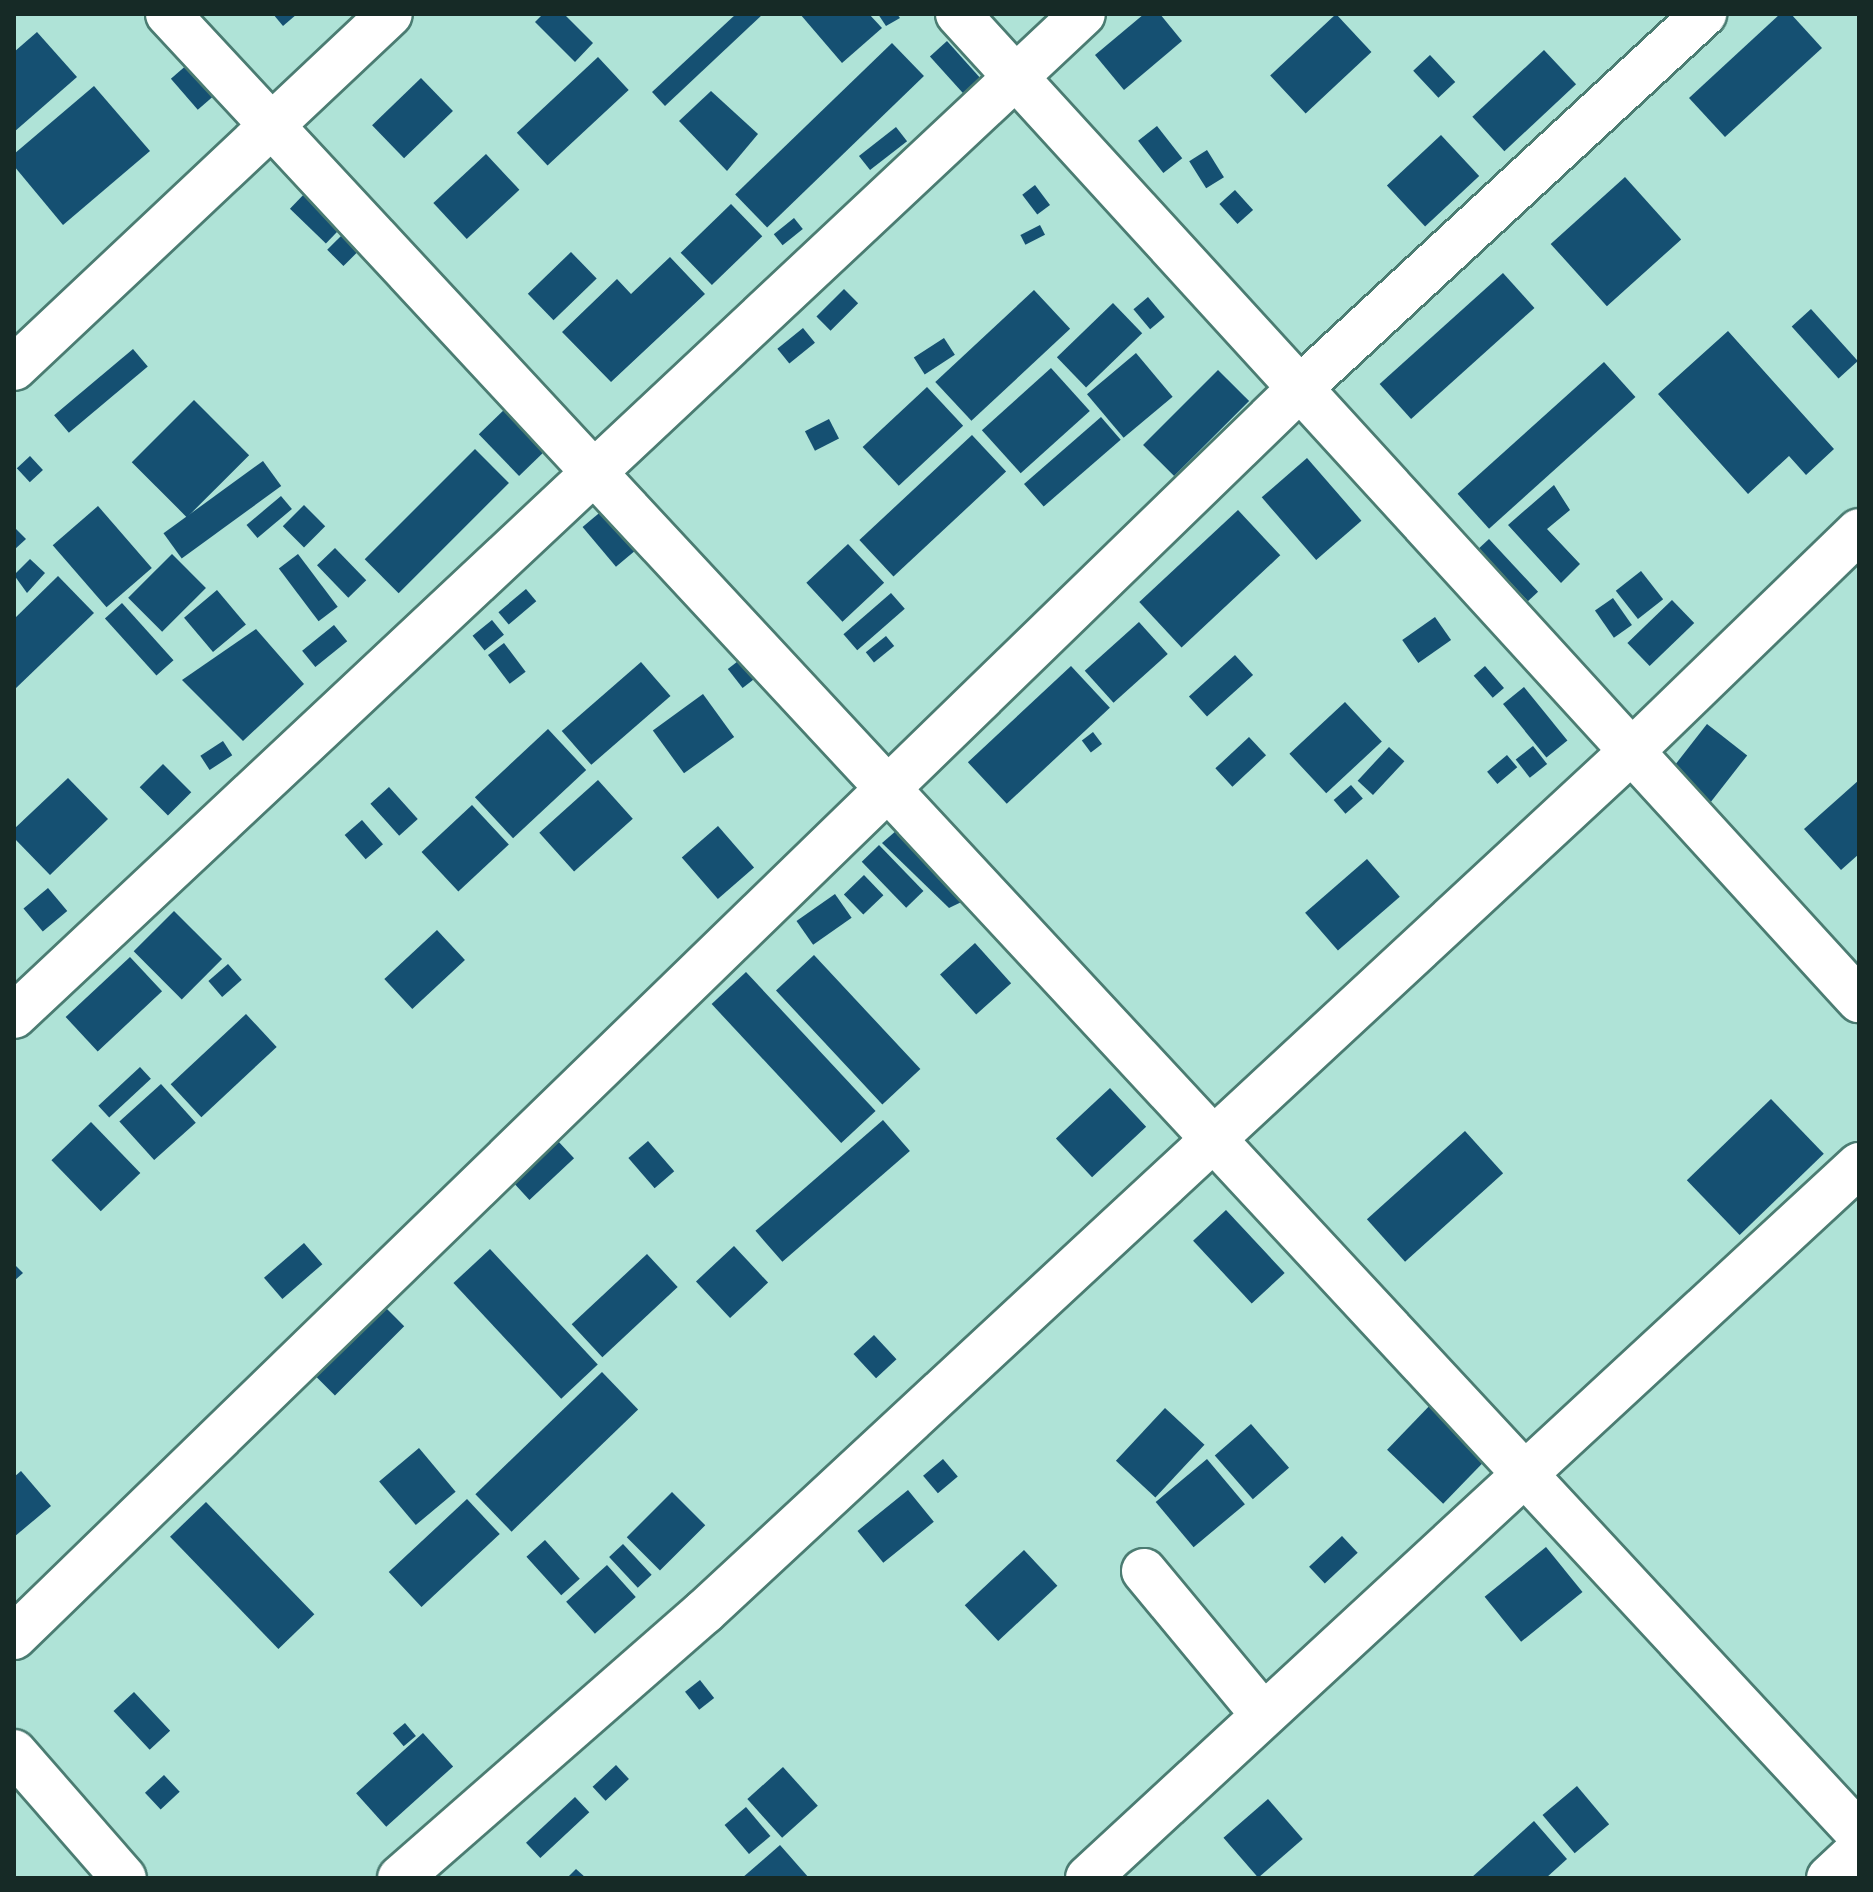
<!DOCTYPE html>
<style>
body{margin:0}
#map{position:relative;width:1873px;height:1892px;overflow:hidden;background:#afe3d7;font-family:Barlow,sans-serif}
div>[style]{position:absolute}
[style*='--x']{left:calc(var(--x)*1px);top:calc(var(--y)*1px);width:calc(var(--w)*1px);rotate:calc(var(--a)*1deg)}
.building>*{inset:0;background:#155072;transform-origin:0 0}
.roads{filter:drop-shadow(2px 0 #4b7c72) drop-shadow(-2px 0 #4b7c72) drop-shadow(0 2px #4b7c72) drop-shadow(0 -2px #4b7c72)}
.minor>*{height:44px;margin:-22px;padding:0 22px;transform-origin:22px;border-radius:22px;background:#fff}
span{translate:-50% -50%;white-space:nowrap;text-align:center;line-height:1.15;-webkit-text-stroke:8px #bcf0e5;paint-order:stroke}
.frame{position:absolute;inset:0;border:16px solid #162a26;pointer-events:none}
</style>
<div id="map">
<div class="building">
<div style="clip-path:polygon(273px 14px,297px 14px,283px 26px)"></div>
<div style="clip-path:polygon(543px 14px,564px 14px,593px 43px,575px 62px,535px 22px)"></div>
<div style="clip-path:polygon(736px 14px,763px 14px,665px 106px,652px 92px)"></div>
<div style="clip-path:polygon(800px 14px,869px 14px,882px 28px,842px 63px)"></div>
<div style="clip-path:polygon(878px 14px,897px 14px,900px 18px,886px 26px)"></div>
<div style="clip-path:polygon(1144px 14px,1160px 14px,1182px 41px,1124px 90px,1095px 55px)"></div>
<div style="left:1336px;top:14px;width:52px;height:90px;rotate:47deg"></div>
<div style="clip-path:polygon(1780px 14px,1791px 14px,1822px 48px,1725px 137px,1689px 98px)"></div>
<div style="clip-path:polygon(37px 32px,77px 77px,14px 132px,14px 52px)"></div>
<div style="left:947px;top:41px;width:52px;height:23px;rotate:48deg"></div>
<div style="left:892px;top:43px;width:46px;height:218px;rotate:46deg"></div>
<div style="left:1544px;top:50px;width:47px;height:98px;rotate:47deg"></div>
<div style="left:1430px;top:55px;width:37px;height:23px;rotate:47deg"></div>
<div style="left:598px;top:57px;width:45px;height:111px;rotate:47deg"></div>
<div style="left:189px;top:63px;width:41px;height:24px;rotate:49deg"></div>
<div style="left:421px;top:78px;width:46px;height:68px;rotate:46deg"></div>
<div style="clip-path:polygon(94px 86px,150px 151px,63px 225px,14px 166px,14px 154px)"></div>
<div style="clip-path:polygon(711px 91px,758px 134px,727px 171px,679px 121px)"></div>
<div style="left:1157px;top:126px;width:41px;height:24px;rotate:52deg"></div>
<div style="left:896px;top:127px;width:18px;height:47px;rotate:52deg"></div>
<div style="left:1441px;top:135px;width:56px;height:74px;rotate:47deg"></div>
<div style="left:1207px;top:150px;width:32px;height:21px;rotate:58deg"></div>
<div style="left:486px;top:154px;width:49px;height:72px;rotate:47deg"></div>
<div style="left:1625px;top:177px;width:84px;height:100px;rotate:48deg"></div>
<div style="left:1035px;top:185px;width:25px;height:16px;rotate:53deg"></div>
<div style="left:308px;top:190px;width:50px;height:26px;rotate:44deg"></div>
<div style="left:1235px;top:190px;width:27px;height:21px;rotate:48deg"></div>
<div style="left:731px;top:204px;width:45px;height:70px;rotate:46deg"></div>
<div style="left:794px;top:218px;width:14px;height:26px;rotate:51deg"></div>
<div style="left:1040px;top:225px;width:11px;height:22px;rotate:63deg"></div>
<div style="left:347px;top:230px;width:23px;height:28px;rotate:45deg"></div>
<div style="left:571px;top:252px;width:37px;height:60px;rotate:46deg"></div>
<div style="clip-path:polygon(670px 257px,705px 294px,611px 382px,562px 332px,617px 279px,631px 294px)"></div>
<div style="left:1503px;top:273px;width:47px;height:166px;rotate:48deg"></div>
<div style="left:844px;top:289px;width:20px;height:39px;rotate:45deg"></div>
<div style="left:1034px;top:290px;width:53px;height:135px;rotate:47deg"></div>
<div style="left:1148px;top:297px;width:26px;height:19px;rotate:50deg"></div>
<div style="left:1113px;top:303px;width:42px;height:78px;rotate:46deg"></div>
<div style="left:1811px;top:309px;width:70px;height:26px;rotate:48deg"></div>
<div style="left:803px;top:328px;width:19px;height:33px;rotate:51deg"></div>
<div style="clip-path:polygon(1728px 331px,1834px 449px,1806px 475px,1789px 456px,1748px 494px,1658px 394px)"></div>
<div style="left:944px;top:338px;width:20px;height:36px;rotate:57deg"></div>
<div style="left:133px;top:349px;width:23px;height:103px;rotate:50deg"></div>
<div style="left:1136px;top:353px;width:57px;height:64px;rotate:50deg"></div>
<div style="left:1604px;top:362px;width:47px;height:197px;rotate:48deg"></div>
<div style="left:1051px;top:368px;width:58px;height:93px;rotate:48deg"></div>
<div style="left:1218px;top:370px;width:44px;height:106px;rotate:45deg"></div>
<div style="left:927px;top:387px;width:53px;height:88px;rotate:47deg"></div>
<div style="left:194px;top:400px;width:78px;height:88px;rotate:45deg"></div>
<div style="left:509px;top:405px;width:58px;height:42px;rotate:46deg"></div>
<div style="left:1101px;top:417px;width:30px;height:102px;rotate:49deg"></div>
<div style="left:829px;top:419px;width:22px;height:27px;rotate:63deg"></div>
<div style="left:972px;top:435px;width:50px;height:154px;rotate:47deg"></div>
<div style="left:475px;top:449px;width:48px;height:156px;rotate:45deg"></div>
<div style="left:30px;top:456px;width:19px;height:18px;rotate:47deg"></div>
<div style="left:1307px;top:458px;width:83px;height:60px;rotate:49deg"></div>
<div style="left:263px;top:461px;width:31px;height:123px;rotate:54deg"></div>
<div style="clip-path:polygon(1554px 485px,1570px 510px,1547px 529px,1580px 564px,1561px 583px,1508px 525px)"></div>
<div style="left:281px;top:496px;width:17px;height:45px;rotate:50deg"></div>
<div style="left:304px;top:505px;width:30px;height:30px;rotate:45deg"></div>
<div style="left:98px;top:506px;width:82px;height:60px;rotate:49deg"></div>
<div style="left:604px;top:509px;width:52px;height:28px;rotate:50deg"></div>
<div style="left:1238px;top:510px;width:62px;height:135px;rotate:47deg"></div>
<div style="clip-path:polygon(14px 527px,26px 539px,14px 550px)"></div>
<div style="left:1489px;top:539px;width:72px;height:14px;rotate:47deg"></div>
<div style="left:848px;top:544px;width:53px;height:57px;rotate:47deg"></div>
<div style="left:335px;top:548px;width:45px;height:25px;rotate:46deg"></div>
<div style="left:172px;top:554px;width:48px;height:62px;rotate:45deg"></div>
<div style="left:298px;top:554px;width:66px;height:24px;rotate:53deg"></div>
<div style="clip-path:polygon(30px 559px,45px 573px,27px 593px,14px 575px)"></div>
<div style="left:1641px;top:571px;width:36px;height:32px;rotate:52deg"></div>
<div style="clip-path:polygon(58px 576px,94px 613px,14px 690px,14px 619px)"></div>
<div style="left:526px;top:589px;width:16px;height:36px;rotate:50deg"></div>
<div style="left:217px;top:590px;width:45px;height:43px;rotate:50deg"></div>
<div style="left:891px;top:593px;width:21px;height:63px;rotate:49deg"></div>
<div style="left:1613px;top:598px;width:33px;height:22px;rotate:55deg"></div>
<div style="left:1672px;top:600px;width:32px;height:62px;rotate:46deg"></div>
<div style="left:122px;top:603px;width:77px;height:23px;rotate:48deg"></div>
<div style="left:1435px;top:617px;width:28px;height:40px;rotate:55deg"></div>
<div style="left:492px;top:620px;width:19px;height:25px;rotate:51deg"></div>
<div style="left:1139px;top:622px;width:43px;height:73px;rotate:48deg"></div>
<div style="left:334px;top:625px;width:21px;height:41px;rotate:51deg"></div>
<div style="clip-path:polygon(256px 629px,304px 684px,243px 741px,182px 680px)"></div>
<div style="left:886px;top:636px;width:13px;height:26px;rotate:51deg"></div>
<div style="left:504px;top:643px;width:36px;height:20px;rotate:53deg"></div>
<div style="left:1235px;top:655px;width:27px;height:62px;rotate:48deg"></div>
<div style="left:742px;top:658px;width:24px;height:18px;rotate:52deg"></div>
<div style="left:641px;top:662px;width:45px;height:105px;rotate:49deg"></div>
<div style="left:1071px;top:666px;width:57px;height:141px;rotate:47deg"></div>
<div style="left:1485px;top:666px;width:29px;height:15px;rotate:49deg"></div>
<div style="left:1524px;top:687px;width:69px;height:27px;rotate:51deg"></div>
<div style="left:703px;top:694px;width:53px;height:62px;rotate:54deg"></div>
<div style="left:1345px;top:702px;width:54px;height:76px;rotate:47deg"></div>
<div style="left:1707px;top:724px;width:51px;height:62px;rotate:38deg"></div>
<div style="left:548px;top:729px;width:56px;height:100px;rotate:47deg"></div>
<div style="left:1093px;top:732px;width:15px;height:14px;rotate:53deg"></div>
<div style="left:1249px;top:737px;width:25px;height:46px;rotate:47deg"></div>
<div style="left:223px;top:741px;width:17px;height:27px;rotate:57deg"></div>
<div style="left:1533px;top:746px;width:23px;height:22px;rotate:52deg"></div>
<div style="left:1389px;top:747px;width:21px;height:46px;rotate:43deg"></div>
<div style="left:1507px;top:755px;width:16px;height:26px;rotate:50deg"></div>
<div style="left:163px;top:764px;width:40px;height:33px;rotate:45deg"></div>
<div style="clip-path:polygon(68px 778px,108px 819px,50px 875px,14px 838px,14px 829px)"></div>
<div style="left:598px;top:780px;width:52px;height:79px;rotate:48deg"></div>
<div style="clip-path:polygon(1859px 780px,1859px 854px,1841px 870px,1804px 829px)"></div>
<div style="left:1351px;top:785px;width:18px;height:23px;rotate:49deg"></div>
<div style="left:389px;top:787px;width:43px;height:25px;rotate:48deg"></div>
<div style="left:472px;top:805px;width:54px;height:69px;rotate:47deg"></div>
<div style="left:362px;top:820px;width:32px;height:23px;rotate:49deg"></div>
<div style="clip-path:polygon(904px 824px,976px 895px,949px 908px,882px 843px)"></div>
<div style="left:718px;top:826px;width:55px;height:48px;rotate:49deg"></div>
<div style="left:879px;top:845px;width:64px;height:24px;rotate:46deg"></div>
<div style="left:1367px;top:859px;width:50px;height:82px;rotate:49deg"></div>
<div style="left:864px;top:875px;width:28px;height:28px;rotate:46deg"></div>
<div style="left:48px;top:888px;width:30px;height:32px;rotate:50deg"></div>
<div style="left:835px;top:894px;width:29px;height:47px;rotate:55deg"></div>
<div style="left:174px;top:911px;width:68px;height:57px;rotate:45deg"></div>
<div style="left:437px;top:930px;width:41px;height:72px;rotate:47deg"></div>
<div style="left:975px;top:943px;width:54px;height:47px;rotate:48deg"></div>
<div style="left:814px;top:955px;width:156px;height:52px;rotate:47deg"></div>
<div style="left:130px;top:957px;width:47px;height:88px;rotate:47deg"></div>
<div style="left:228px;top:964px;width:21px;height:26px;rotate:49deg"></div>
<div style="left:746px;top:972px;width:190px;height:47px;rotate:47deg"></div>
<div style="left:246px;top:1014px;width:45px;height:103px;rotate:47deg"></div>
<div style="left:140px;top:1067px;width:16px;height:57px;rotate:47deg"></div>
<div style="left:161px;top:1084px;width:52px;height:56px;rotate:48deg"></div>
<div style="left:1110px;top:1088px;width:53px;height:74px;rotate:47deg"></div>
<div style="left:1771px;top:1099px;width:76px;height:117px;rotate:46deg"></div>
<div style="left:883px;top:1120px;width:41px;height:169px;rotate:49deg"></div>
<div style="left:91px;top:1122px;width:71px;height:55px;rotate:46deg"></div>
<div style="left:1465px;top:1131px;width:57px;height:132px;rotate:48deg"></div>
<div style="left:557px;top:1140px;width:25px;height:61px;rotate:47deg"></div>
<div style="left:648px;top:1141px;width:40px;height:26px;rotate:49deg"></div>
<div style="left:1226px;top:1210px;width:86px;height:45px;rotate:47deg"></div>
<div style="left:304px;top:1243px;width:28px;height:53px;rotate:49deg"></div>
<div style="left:734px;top:1246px;width:50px;height:52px;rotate:47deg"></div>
<div style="left:490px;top:1249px;width:158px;height:50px;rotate:47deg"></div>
<div style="left:647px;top:1254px;width:45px;height:103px;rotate:47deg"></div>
<div style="clip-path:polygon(14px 1264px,23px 1273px,14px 1281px)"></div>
<div style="left:383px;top:1305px;width:30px;height:98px;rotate:45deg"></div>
<div style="left:874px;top:1335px;width:33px;height:28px;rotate:47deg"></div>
<div style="left:602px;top:1372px;width:52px;height:176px;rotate:46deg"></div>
<div style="left:1435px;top:1400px;width:78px;height:69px;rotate:44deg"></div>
<div style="left:1165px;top:1408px;width:54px;height:72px;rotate:43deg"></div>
<div style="left:1251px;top:1424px;width:58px;height:48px;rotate:49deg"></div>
<div style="left:419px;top:1448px;width:57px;height:52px;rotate:50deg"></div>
<div style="left:943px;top:1459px;width:23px;height:26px;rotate:50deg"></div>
<div style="left:1207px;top:1459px;width:59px;height:67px;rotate:50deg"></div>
<div style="clip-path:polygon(21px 1471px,51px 1506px,14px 1537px,14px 1477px)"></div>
<div style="left:908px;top:1490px;width:41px;height:65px;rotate:51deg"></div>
<div style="left:672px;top:1492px;width:47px;height:64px;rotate:45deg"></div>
<div style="left:467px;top:1499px;width:48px;height:107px;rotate:47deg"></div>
<div style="left:206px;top:1502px;width:156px;height:50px;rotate:46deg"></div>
<div style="left:1342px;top:1536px;width:23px;height:45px;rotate:47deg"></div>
<div style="left:545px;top:1540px;width:52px;height:25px;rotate:48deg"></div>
<div style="left:623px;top:1544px;width:42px;height:19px;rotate:47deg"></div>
<div style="left:1546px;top:1547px;width:58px;height:79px;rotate:51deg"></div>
<div style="left:1024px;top:1550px;width:49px;height:81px;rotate:47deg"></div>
<div style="left:607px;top:1565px;width:43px;height:55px;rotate:48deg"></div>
<div style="left:700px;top:1680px;width:23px;height:19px;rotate:52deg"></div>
<div style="left:134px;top:1692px;width:53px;height:28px;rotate:47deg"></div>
<div style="left:405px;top:1723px;width:17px;height:16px;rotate:50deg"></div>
<div style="left:423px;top:1733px;width:45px;height:90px;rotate:48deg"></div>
<div style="left:616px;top:1765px;width:19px;height:32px;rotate:47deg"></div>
<div style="left:783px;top:1767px;width:52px;height:48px;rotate:48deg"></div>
<div style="left:164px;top:1775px;width:23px;height:26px;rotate:47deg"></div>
<div style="left:1577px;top:1786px;width:50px;height:45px;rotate:50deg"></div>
<div style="left:575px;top:1797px;width:21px;height:67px;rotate:47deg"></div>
<div style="left:1268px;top:1799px;width:53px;height:59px;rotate:49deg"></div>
<div style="left:746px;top:1807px;width:38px;height:28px;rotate:50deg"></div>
<div style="clip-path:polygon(1534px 1821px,1567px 1859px,1546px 1878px,1471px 1878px)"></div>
<div style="clip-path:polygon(780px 1845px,809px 1878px,742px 1878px)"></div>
<div style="clip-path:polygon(576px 1869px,586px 1878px,567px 1878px)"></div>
</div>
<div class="roads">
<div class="minor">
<div style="--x:168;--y:14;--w:2484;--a:47.1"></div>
<div style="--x:958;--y:14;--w:1336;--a:47.58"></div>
<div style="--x:14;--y:368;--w:516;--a:-43.27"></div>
<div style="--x:14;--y:1016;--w:1465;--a:-43.15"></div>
<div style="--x:1144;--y:1571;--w:185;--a:50.3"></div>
<div style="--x:14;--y:1637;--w:1793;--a:-44.16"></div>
<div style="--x:1300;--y:388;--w:551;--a:-42.79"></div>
<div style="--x:14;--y:1752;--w:167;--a:48.9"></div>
<div style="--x:400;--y:1878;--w:404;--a:-41.2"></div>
<div style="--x:704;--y:1612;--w:1266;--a:-42.86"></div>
<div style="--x:1632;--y:751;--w:316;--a:-44.1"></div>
<div style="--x:1088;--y:1878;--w:1050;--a:-42.76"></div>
<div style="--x:1829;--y:1878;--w:41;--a:-43"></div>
</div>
</div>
<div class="frame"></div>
</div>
